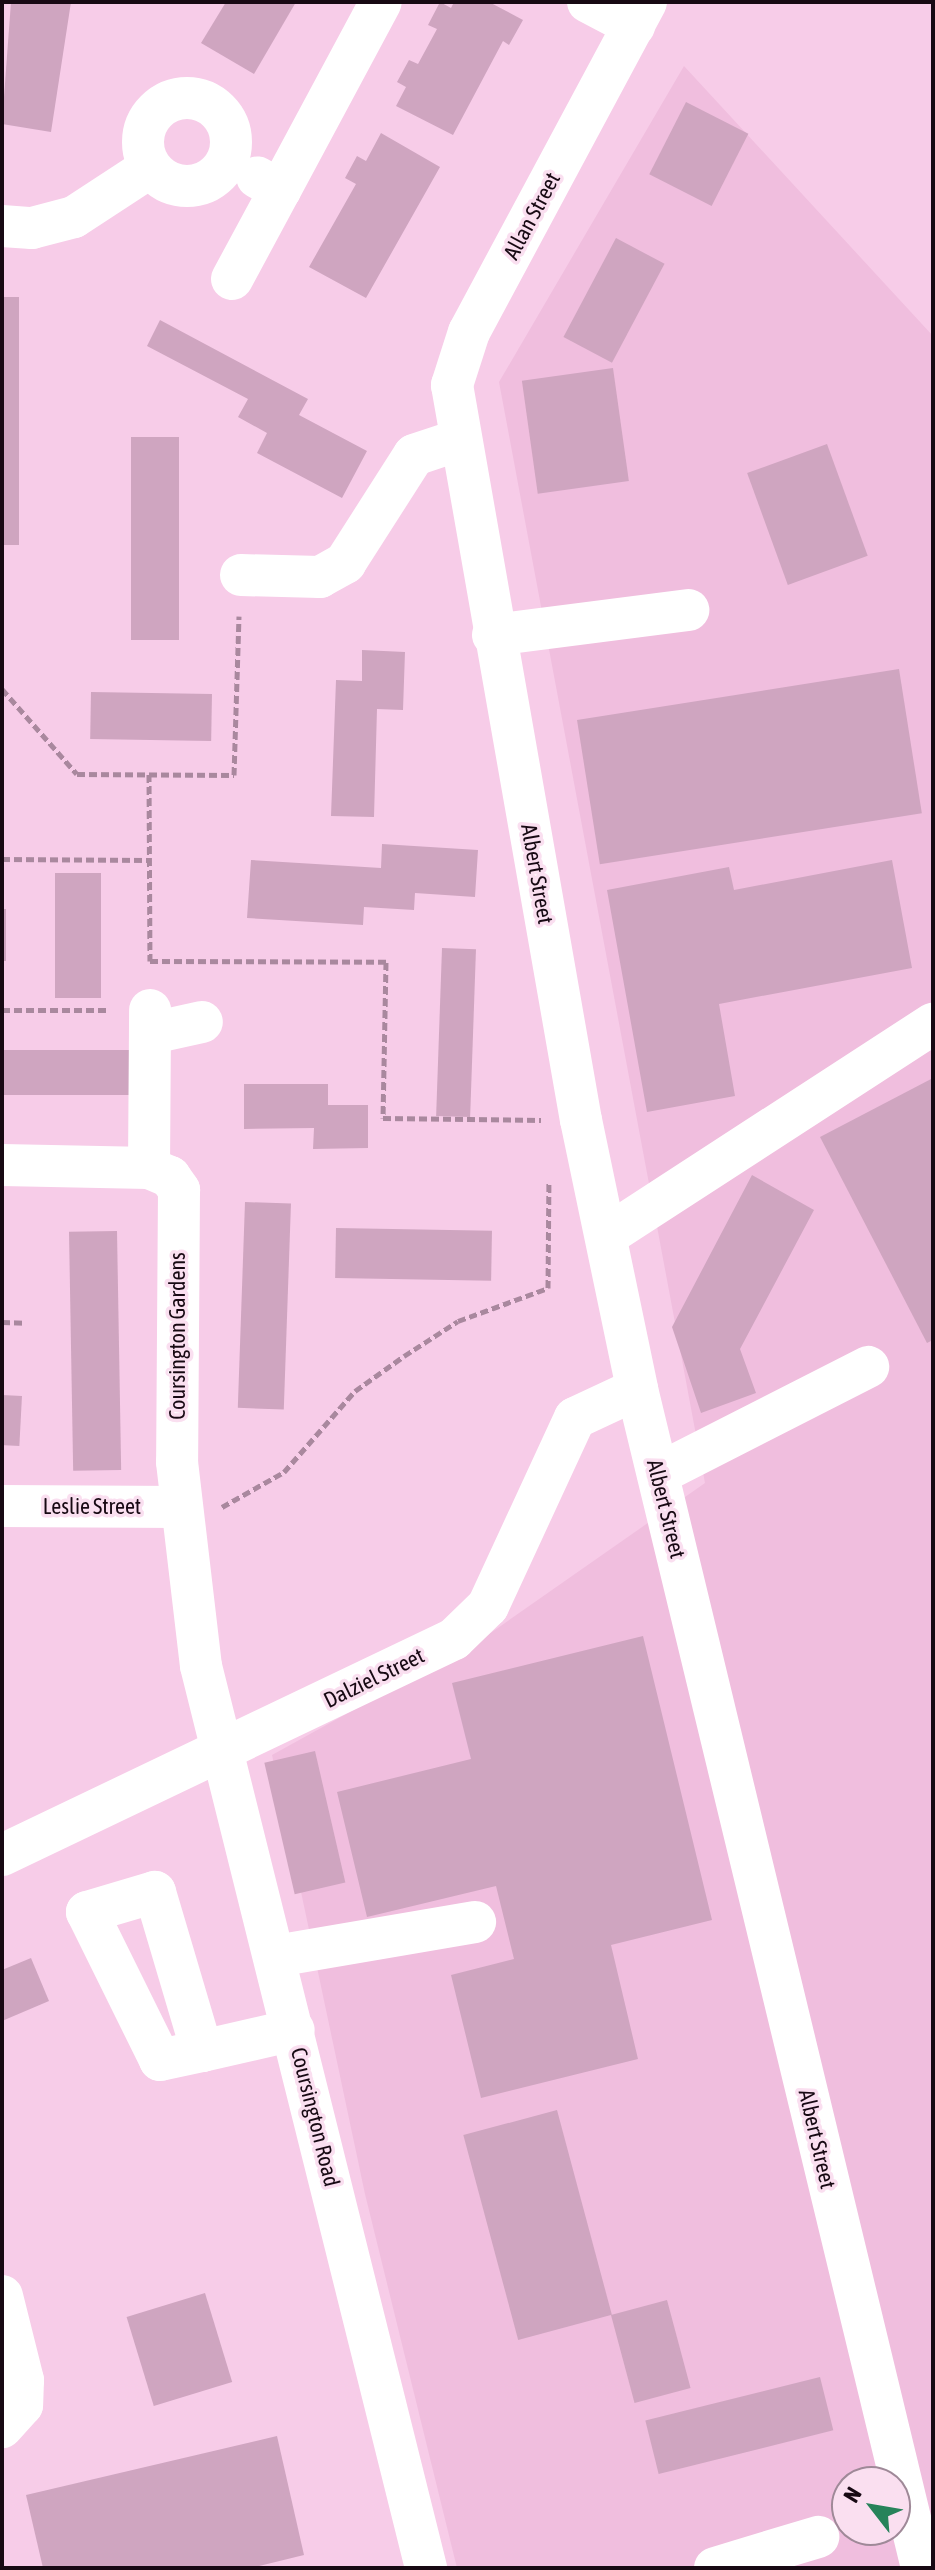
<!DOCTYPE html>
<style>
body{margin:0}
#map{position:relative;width:935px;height:2570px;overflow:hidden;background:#f7cce8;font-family:"Asap Condensed",sans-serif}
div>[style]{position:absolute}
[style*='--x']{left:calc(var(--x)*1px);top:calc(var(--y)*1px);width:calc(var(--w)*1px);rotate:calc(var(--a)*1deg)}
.built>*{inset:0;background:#f0bede}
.building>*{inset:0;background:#cfa5c0;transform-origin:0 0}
.path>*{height:5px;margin-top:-2.5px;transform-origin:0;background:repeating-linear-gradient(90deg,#a9889e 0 8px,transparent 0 12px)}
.minor>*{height:42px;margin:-21px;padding:0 21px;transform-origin:21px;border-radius:21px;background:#fff}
.minor>.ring{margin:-21px;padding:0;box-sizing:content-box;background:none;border:42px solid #fff;border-radius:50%}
span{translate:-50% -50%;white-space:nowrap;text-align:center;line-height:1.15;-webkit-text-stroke:7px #fadff0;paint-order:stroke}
.street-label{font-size:22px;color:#170913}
.frame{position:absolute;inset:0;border:4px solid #170913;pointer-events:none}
.north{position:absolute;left:831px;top:2466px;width:80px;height:80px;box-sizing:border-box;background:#fadff0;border:2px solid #9f8998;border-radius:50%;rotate:301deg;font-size:22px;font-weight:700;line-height:32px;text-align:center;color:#170913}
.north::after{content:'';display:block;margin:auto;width:28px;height:36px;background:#27835a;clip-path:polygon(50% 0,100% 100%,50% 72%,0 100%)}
</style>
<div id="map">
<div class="built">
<div style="clip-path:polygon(evenodd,684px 66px,933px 336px,933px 2568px,457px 2568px,365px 2194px,272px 1755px,482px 1639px,705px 1483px,499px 382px,684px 66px,847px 2482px,895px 2482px,895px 2530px,847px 2530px,847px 2482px)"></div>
</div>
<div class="building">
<div style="clip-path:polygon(11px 2px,71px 2px,51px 132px,2px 124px)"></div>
<div style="clip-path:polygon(226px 2px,296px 2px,254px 74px,201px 43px)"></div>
<div style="clip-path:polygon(440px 2px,451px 8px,454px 2px,489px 2px,523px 20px,509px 45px,503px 41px,453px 135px,396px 106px,406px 87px,397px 82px,409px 60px,418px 64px,437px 29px,428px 25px)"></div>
<div style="left:686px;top:102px;width:70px;height:81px;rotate:27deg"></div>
<div style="clip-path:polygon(381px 133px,440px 167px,366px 298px,309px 267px,356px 184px,345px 178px,357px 156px,366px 161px)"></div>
<div style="left:616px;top:238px;width:55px;height:112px;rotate:28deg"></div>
<div style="left:2px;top:297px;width:17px;height:248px"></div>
<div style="clip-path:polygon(160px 320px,308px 399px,299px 415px,367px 451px,342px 498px,257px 453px,267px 433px,238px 417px,248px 399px,147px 346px)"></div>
<div style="left:613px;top:368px;width:114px;height:92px;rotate:82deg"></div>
<div style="left:131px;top:437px;width:48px;height:203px"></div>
<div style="left:827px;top:444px;width:119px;height:85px;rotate:70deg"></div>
<div style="clip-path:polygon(362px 650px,405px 652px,403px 710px,377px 709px,374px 817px,331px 816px,336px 680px,362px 681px)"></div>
<div style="left:899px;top:669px;width:146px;height:326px;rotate:81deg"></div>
<div style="left:91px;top:692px;width:121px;height:47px;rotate:1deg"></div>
<div style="clip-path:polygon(382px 844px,478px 850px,475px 897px,415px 893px,414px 910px,364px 907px,363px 925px,247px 918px,251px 860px,381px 868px)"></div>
<div style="clip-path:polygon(892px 860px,912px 968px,719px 1004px,735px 1096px,647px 1112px,607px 890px,729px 867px,734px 890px)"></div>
<div style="left:55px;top:873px;width:46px;height:125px"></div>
<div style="left:2px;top:909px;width:4px;height:52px"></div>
<div style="left:442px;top:948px;width:34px;height:168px;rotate:2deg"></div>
<div style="left:2px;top:1050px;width:128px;height:45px"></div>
<div style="clip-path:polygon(933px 1078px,933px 1340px,927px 1343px,820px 1137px)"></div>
<div style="clip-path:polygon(244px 1084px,328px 1084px,328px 1105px,368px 1105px,368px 1148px,313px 1149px,314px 1128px,244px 1129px)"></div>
<div style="clip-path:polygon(752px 1175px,814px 1210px,740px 1349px,756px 1393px,701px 1413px,672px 1327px)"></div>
<div style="left:245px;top:1202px;width:46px;height:206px;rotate:2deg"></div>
<div style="left:336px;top:1228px;width:156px;height:50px;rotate:1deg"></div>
<div style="left:117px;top:1231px;width:239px;height:48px;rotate:89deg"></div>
<div style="left:2px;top:1395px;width:20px;height:50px;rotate:3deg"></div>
<div style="clip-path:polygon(643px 1636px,712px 1920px,611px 1945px,638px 2059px,481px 2098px,451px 1975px,514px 1959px,496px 1886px,367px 1917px,337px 1792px,471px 1759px,452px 1683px)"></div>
<div style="left:315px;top:1751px;width:135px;height:52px;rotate:77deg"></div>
<div style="clip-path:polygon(31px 1958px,49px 2001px,2px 2021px,2px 1970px)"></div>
<div style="left:557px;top:2110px;width:212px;height:97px;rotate:75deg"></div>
<div style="left:205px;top:2293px;width:93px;height:82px;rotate:73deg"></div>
<div style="left:667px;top:2300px;width:91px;height:58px;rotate:75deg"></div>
<div style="left:820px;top:2377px;width:55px;height:180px;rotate:76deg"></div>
<div style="clip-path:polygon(277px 2436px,304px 2555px,251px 2568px,43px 2568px,26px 2495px)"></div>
</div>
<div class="path">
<div style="--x:2;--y:689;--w:113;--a:48.6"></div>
<div style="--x:77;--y:774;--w:157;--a:0.4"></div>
<div style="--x:234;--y:775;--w:159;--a:-88.2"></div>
<div style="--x:149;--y:774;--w:187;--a:89.7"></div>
<div style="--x:2;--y:859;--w:147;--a:0.4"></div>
<div style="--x:150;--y:961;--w:236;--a:0.2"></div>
<div style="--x:386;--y:962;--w:156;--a:91.1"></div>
<div style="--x:383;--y:1118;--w:158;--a:0.7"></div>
<div style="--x:2;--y:1010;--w:107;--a:0"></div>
<div style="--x:2;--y:1322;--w:23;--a:2"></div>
<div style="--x:222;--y:1507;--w:71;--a:-29.4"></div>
<div style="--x:284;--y:1472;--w:108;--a:-48.8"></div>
<div style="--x:355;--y:1391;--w:60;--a:-35.5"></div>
<div style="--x:404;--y:1356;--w:64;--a:-32.9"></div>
<div style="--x:458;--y:1321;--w:96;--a:-20.1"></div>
<div style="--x:548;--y:1288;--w:106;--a:-89.5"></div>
</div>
<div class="minor">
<div style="--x:588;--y:2;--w:52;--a:27.6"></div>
<div style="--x:646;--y:2;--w:374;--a:118.2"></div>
<div style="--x:469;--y:332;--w:56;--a:107.8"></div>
<div style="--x:452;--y:385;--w:746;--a:80.05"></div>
<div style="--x:581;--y:1120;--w:275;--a:78.2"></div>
<div style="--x:637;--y:1389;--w:1213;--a:76.41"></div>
<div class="ring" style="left:143px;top:98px;width:46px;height:46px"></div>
<div style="--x:280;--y:190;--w:213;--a:-61.8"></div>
<div style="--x:2;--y:226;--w:30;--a:4"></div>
<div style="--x:32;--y:228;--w:43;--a:-14.7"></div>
<div style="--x:74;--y:217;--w:90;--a:-33.2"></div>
<div style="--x:232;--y:279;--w:101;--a:-61.7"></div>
<div style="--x:280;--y:190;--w:26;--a:-151"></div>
<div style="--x:241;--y:575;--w:79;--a:1.5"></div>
<div style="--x:320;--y:577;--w:29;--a:-29"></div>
<div style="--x:345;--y:563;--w:128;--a:-57.4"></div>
<div style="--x:414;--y:455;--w:47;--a:-18.4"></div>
<div style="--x:493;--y:635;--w:197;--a:-7.3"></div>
<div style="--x:152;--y:1033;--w:51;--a:-12.4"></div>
<div style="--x:2;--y:1165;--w:147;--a:1.2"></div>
<div style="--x:149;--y:1168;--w:23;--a:23"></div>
<div style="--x:170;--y:1177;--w:16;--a:55"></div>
<div style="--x:179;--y:1190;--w:272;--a:90.4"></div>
<div style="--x:177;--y:1462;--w:205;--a:83.3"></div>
<div style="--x:201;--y:1666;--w:930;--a:75.99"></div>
<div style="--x:149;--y:1168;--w:158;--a:-89.6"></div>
<div style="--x:606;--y:1236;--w:390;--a:-33"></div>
<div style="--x:658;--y:1474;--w:236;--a:-27"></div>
<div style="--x:2;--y:1506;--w:179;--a:0.3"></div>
<div style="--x:2;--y:1855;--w:501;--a:-25.54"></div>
<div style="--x:454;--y:1639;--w:47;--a:-44.1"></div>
<div style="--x:488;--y:1606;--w:207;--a:-65.2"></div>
<div style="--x:575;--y:1418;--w:68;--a:-25.1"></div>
<div style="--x:276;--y:1956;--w:202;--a:-9.7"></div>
<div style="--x:202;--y:2051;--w:166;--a:-106.5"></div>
<div style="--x:155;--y:1892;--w:71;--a:163.6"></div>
<div style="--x:87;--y:1912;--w:165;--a:63.7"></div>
<div style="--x:160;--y:2060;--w:43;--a:-12.1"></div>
<div style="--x:202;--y:2051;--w:94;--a:-12.9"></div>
<div style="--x:2;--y:2296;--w:87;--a:76"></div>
<div style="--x:23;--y:2380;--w:25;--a:92"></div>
<div style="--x:22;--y:2405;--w:30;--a:132"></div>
<div style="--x:715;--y:2568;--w:108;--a:-16.8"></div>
</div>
<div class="street-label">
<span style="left:532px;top:216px;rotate:-62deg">Allan Street</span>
<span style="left:537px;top:874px;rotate:80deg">Albert Street</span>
<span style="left:178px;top:1336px;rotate:-90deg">Coursington Gardens</span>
<span style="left:92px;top:1507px">Leslie Street</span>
<span style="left:666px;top:1509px;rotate:76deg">Albert Street</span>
<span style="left:374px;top:1678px;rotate:-26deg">Dalziel Street</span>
<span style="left:315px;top:2117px;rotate:76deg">Coursington Road</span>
<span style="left:817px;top:2139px;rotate:77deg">Albert Street</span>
</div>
<div class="frame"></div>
<div class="north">N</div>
</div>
